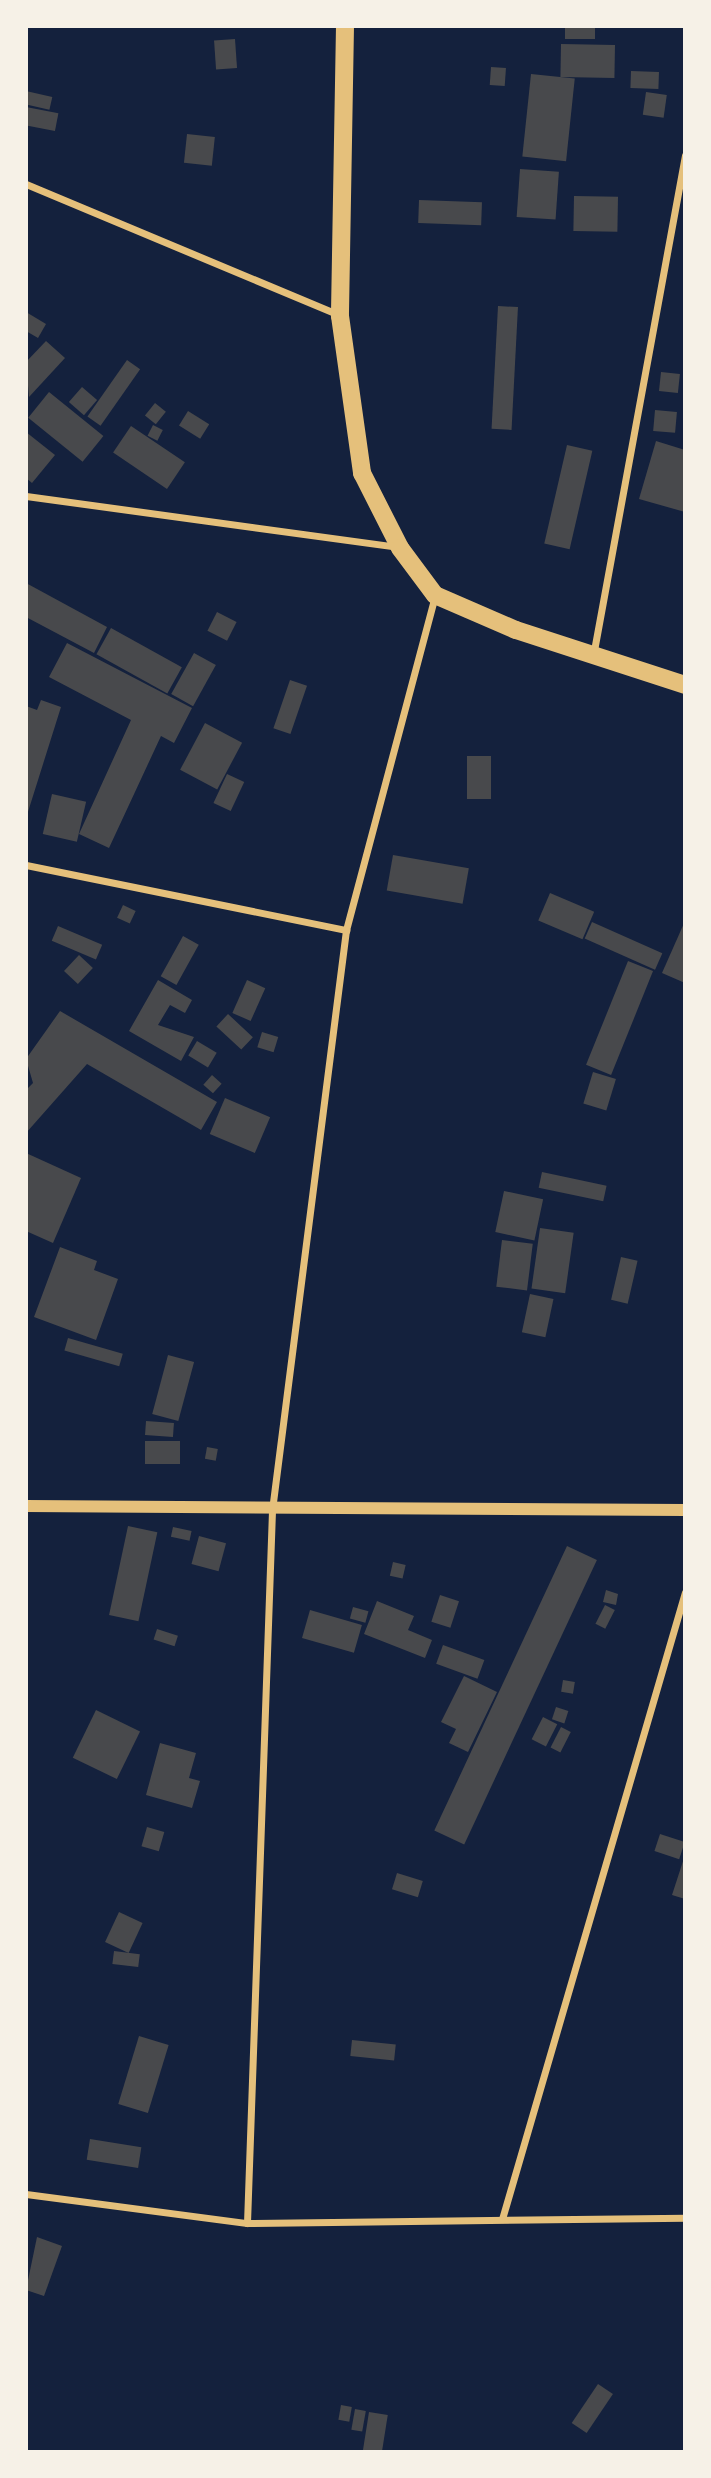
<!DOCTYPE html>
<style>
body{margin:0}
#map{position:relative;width:711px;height:2478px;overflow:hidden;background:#14213d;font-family:"Titillium Web",sans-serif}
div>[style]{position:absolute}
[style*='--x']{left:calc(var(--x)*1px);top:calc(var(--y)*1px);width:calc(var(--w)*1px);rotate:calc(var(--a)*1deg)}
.building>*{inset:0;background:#48494c;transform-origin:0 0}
.minor>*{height:7px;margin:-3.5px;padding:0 3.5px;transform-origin:3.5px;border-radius:3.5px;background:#e5c07b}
.tertiary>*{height:12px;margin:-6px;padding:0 6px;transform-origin:6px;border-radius:6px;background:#e5c07b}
.primary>*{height:18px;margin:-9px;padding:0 9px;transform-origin:9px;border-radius:9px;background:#e5c07b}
span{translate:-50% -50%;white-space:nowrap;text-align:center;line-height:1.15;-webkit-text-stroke:5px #f6f1e7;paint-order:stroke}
.frame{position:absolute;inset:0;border:28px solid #f6f1e7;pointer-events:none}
</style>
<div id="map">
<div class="building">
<div style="left:565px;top:26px;width:30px;height:13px"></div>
<div style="left:235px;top:39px;width:29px;height:21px;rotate:86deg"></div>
<div style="left:561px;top:44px;width:54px;height:33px;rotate:1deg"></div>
<div style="left:491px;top:67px;width:15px;height:18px;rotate:4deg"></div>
<div style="left:631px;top:71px;width:28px;height:17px;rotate:2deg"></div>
<div style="left:531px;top:74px;width:44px;height:83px;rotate:6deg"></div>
<div style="left:26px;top:91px;width:27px;height:13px;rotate:13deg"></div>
<div style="left:646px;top:92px;width:21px;height:23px;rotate:8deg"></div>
<div style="left:26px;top:107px;width:33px;height:18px;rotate:11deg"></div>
<div style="left:187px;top:134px;width:28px;height:29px;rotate:6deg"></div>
<div style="left:520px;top:169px;width:39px;height:48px;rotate:4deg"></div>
<div style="left:574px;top:196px;width:44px;height:35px;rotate:1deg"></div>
<div style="left:419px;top:200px;width:63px;height:23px;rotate:2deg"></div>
<div style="left:498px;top:306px;width:20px;height:123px;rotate:3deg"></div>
<div style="clip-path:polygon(26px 312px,46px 324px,38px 338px,26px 331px)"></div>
<div style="clip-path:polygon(46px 341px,65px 358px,29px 397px,26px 362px)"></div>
<div style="left:127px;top:360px;width:16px;height:69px;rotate:35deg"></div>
<div style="left:661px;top:372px;width:19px;height:19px;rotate:6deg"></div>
<div style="left:82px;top:387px;width:20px;height:20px;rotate:41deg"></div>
<div style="left:49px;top:392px;width:70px;height:33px;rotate:39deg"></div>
<div style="left:155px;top:403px;width:14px;height:16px;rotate:39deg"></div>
<div style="left:655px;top:410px;width:22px;height:21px;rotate:5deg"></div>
<div style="left:188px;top:411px;width:25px;height:17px;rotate:32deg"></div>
<div style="left:153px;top:425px;width:11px;height:12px;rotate:27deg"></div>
<div style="left:131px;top:426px;width:65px;height:32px;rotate:34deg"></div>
<div style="clip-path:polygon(26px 432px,55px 455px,32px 483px,26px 478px)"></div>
<div style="clip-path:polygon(656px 441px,685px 450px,685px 512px,639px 499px)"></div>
<div style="left:567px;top:445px;width:26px;height:101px;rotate:13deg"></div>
<div style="clip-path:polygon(26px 583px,107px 627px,94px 653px,26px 617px)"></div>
<div style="left:217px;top:612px;width:22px;height:21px;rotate:27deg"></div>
<div style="left:111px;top:628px;width:81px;height:30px;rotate:29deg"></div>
<div style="clip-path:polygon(67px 643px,192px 708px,174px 743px,161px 736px,109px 848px,79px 834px,131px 720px,49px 677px)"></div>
<div style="left:194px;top:653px;width:25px;height:47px;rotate:29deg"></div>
<div style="left:290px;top:680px;width:18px;height:51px;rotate:19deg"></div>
<div style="clip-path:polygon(41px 700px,61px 707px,27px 815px,26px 706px,37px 710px)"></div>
<div style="left:205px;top:723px;width:42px;height:53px;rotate:28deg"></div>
<div style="left:467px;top:756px;width:24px;height:43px"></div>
<div style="left:227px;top:774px;width:19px;height:32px;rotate:25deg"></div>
<div style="left:52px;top:794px;width:35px;height:41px;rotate:13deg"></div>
<div style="left:393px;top:855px;width:77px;height:36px;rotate:10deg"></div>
<div style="left:550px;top:893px;width:48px;height:30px;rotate:23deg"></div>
<div style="left:123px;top:905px;width:14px;height:14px;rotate:25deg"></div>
<div style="clip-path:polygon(685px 921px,685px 983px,662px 973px)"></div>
<div style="left:592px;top:922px;width:77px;height:18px;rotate:24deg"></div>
<div style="left:58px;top:926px;width:48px;height:16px;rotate:23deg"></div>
<div style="left:183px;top:936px;width:18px;height:46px;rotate:29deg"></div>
<div style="left:79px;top:955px;width:19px;height:22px;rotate:43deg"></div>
<div style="left:628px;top:961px;width:27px;height:112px;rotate:22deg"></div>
<div style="clip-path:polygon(158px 980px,192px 1000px,185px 1013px,170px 1005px,158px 1025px,194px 1037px,181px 1061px,129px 1031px)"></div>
<div style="left:247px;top:980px;width:20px;height:36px;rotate:24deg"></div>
<div style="clip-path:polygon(60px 1011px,217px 1102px,201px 1130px,87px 1064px,26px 1133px,26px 1090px,33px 1083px,26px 1059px)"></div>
<div style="left:228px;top:1014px;width:34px;height:17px;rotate:43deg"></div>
<div style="left:262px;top:1032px;width:17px;height:16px;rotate:17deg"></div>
<div style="left:197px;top:1041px;width:23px;height:17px;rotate:31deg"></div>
<div style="left:593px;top:1072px;width:24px;height:33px;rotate:17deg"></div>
<div style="left:212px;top:1075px;width:13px;height:13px;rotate:42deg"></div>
<div style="left:225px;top:1098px;width:49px;height:39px;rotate:23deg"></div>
<div style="clip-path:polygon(26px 1153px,81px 1178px,53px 1243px,26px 1231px)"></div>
<div style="left:542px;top:1172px;width:66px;height:16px;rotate:12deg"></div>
<div style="left:504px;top:1191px;width:40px;height:42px;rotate:12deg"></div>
<div style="left:540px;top:1228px;width:34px;height:61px;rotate:8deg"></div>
<div style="left:502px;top:1240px;width:31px;height:47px;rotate:7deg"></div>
<div style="clip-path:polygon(60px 1247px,97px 1261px,94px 1270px,118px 1279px,96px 1340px,34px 1317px)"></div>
<div style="left:621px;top:1257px;width:17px;height:44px;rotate:13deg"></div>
<div style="left:530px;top:1294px;width:24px;height:39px;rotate:12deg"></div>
<div style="left:68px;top:1338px;width:57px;height:13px;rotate:16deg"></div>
<div style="left:168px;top:1355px;width:27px;height:61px;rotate:15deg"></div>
<div style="left:146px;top:1421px;width:28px;height:14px;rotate:4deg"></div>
<div style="left:145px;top:1441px;width:35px;height:23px"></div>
<div style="left:207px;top:1447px;width:11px;height:12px;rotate:10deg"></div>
<div style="left:128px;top:1526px;width:30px;height:91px;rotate:12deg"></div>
<div style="left:173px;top:1527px;width:19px;height:10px;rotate:12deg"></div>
<div style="left:199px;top:1536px;width:28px;height:29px;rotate:15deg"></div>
<div style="left:567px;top:1546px;width:33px;height:314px;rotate:25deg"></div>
<div style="left:393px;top:1562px;width:13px;height:14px;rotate:13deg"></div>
<div style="clip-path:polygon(606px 1590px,618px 1594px,616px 1605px,603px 1602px)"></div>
<div style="left:440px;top:1595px;width:20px;height:28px;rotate:18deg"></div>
<div style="clip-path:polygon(377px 1601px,414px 1616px,408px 1630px,432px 1640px,425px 1658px,364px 1634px)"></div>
<div style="left:605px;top:1605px;width:11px;height:21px;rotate:27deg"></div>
<div style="left:353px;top:1607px;width:16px;height:12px;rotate:15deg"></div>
<div style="left:310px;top:1610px;width:54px;height:29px;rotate:16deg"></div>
<div style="left:157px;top:1629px;width:22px;height:11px;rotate:18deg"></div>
<div style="left:443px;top:1645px;width:44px;height:20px;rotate:20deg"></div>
<div style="clip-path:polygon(464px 1676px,497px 1692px,468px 1752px,449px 1743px,456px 1729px,441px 1722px)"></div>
<div style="left:563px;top:1680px;width:12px;height:12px;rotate:9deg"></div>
<div style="left:556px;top:1707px;width:13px;height:13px;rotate:18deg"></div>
<div style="left:96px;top:1710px;width:49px;height:53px;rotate:26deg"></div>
<div style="left:543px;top:1717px;width:16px;height:25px;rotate:27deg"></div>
<div style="left:561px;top:1727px;width:11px;height:23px;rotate:27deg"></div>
<div style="clip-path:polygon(160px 1743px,196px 1753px,189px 1778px,200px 1781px,192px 1808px,146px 1795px)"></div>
<div style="left:147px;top:1827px;width:18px;height:20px;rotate:16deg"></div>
<div style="left:660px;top:1834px;width:26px;height:18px;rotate:18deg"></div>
<div style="clip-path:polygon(685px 1855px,685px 1899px,672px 1895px)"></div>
<div style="left:397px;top:1873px;width:27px;height:17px;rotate:17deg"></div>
<div style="left:119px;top:1912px;width:26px;height:33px;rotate:25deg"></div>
<div style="left:114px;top:1951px;width:26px;height:13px;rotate:7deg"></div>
<div style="left:139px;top:2036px;width:31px;height:71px;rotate:17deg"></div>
<div style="left:352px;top:2040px;width:44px;height:16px;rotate:6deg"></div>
<div style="left:90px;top:2139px;width:52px;height:21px;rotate:9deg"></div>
<div style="clip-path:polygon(37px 2237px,62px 2246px,44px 2296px,26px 2290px)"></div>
<div style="left:598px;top:2384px;width:18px;height:47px;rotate:34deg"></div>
<div style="left:341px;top:2405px;width:11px;height:15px;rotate:10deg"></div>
<div style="left:355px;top:2409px;width:11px;height:21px;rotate:10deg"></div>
<div style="left:369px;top:2412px;width:19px;height:39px;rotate:9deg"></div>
</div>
<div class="minor">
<div style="--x:26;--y:184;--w:339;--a:22.7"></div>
<div style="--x:26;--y:496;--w:373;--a:7.8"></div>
<div style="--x:593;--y:656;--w:509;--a:-79.59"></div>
<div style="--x:26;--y:865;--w:327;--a:11.5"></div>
<div style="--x:26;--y:2194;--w:223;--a:7.5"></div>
<div style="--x:247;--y:2223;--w:438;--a:-0.7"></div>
<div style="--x:502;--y:2219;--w:653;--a:-73.73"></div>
<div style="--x:247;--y:2223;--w:713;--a:-87.99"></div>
<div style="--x:272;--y:1510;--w:585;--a:-82.73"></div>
<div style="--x:346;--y:930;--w:346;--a:-75.1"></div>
</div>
<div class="tertiary">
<div style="--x:26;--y:1506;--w:659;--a:0.35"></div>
</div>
<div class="primary">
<div style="--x:345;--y:26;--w:290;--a:91"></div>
<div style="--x:340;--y:316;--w:159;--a:82"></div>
<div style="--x:362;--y:473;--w:84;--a:63.1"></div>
<div style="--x:400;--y:548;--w:59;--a:53.3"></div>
<div style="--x:435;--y:595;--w:88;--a:23.4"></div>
<div style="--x:516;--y:630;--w:178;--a:18"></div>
</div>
<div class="frame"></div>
</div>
